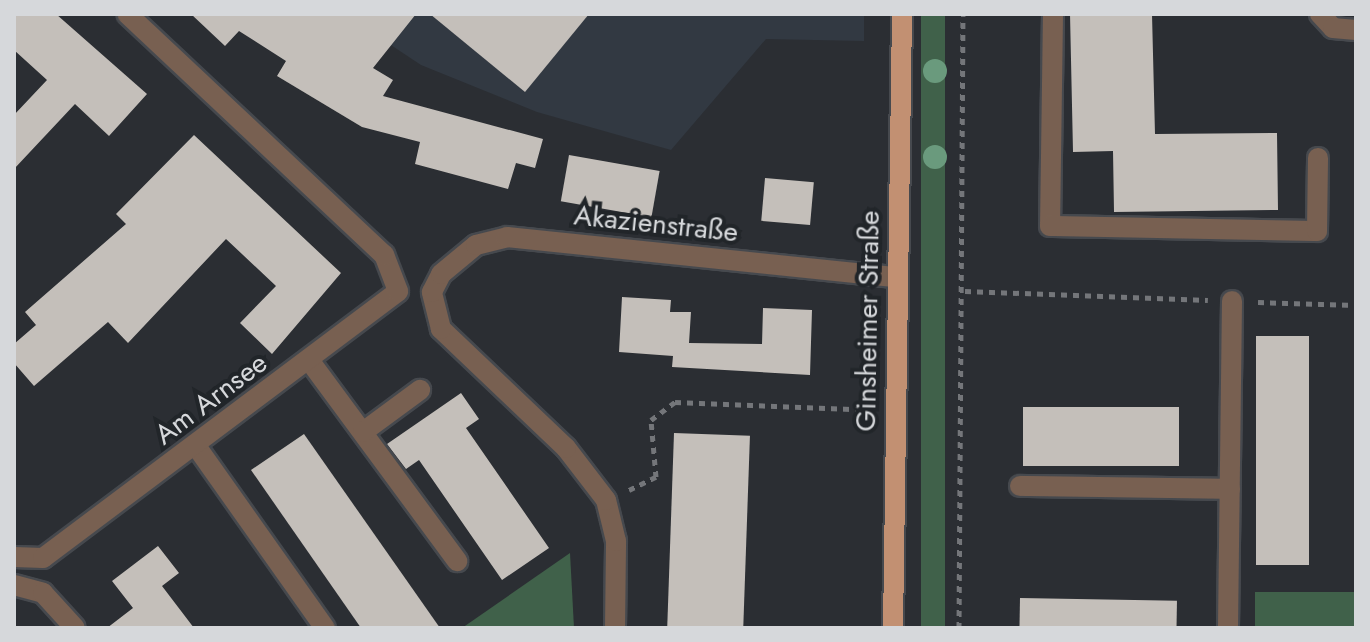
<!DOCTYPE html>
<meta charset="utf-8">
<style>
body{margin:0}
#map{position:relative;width:1370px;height:642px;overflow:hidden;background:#2b2e33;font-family:Jost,sans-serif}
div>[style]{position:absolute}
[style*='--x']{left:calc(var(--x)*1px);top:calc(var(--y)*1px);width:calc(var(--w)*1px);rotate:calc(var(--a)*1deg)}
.built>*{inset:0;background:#323942}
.green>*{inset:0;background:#40614a;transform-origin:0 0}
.building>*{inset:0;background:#c4bfba;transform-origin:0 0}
.path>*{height:5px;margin-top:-2.5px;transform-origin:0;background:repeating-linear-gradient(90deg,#74767a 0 6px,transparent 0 12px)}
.roads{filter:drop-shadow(2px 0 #46494e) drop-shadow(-2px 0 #46494e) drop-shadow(0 2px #46494e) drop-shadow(0 -2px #46494e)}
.minor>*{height:20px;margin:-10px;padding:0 10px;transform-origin:10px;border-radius:10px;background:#786051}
.major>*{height:20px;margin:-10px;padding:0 10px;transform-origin:10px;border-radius:10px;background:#c29072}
.trees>*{width:24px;height:24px;margin:-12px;border-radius:50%;background:#6a9a7d}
span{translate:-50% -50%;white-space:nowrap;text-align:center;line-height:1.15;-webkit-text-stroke:8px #212529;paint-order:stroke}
.street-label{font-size:28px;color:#d6d8db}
.frame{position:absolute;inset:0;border:16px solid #d6d8db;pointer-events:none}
</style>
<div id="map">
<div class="built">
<div style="clip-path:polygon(344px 14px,864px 14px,864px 41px,766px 39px,671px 150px,537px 112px,421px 65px)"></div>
</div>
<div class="green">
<div style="left:921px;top:14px;width:24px;height:614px"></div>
<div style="clip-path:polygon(570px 553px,574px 628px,462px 628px)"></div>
<div style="left:1255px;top:592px;width:101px;height:36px"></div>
</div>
<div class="building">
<div style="clip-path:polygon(14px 14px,56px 14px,147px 94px,109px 136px,75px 104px,14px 169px,14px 115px,47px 80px,14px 50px)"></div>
<div style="clip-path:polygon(191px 14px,416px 14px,373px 68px,393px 80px,383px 96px,543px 139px,535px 168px,516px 163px,508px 189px,415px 164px,420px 142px,362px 127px,277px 76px,286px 61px,239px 31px,225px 46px)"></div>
<div style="clip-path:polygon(430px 14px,589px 14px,525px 92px)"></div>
<div style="clip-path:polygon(1070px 14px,1152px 14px,1155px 134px,1277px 133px,1278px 210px,1114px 212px,1113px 151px,1073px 152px)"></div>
<div style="clip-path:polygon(194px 135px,341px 273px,272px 354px,240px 323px,276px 286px,226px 239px,128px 343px,108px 322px,34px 386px,14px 363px,14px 344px,36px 325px,25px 312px,126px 224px,116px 214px)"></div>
<div style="left:569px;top:155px;width:92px;height:47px;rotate:10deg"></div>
<div style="left:765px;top:178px;width:49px;height:43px;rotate:5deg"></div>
<div style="clip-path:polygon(622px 297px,671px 300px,670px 312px,691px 312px,689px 343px,762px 344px,763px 308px,812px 310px,810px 375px,672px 367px,673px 356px,619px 352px)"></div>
<div style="left:1256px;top:336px;width:53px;height:229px"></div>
<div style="clip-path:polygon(461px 393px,479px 419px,466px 428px,549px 548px,502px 580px,419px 460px,406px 469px,387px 444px)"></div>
<div style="left:1023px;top:407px;width:156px;height:59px"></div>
<div style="left:674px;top:433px;width:76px;height:195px;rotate:2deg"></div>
<div style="clip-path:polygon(304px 434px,440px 628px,361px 628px,251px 470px)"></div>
<div style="clip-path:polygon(158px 546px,179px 573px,162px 586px,194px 628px,107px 628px,133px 608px,112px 581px)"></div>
<div style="left:1020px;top:598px;width:157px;height:30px;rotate:1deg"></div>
</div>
<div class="path">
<div style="--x:965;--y:291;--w:243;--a:2.1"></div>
<div style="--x:1258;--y:302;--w:98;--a:1.8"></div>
<div style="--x:629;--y:490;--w:30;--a:-26"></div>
<div style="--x:656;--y:477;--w:57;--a:-95"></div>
<div style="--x:651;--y:420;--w:30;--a:-37"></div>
<div style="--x:675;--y:402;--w:196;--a:2.3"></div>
<div style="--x:959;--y:628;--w:614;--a:-89.63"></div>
</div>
<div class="roads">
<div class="minor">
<div style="--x:1053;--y:14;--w:212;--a:90.8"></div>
<div style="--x:1050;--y:226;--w:267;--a:1.1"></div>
<div style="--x:1317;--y:231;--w:73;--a:-89.2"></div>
<div style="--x:1320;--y:14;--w:19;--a:47"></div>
<div style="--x:1333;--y:28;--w:23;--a:5"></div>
<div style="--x:309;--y:360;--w:250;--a:53.6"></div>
<div style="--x:363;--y:432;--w:71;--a:-36.4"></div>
<div style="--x:196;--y:446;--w:223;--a:54.7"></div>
<div style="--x:1020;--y:486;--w:210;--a:0.8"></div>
<div style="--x:14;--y:557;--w:29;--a:2"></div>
<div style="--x:43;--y:558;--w:444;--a:-36.9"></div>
<div style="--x:398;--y:291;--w:39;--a:-111"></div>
<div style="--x:384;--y:255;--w:352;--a:-136.8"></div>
<div style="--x:14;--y:585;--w:30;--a:15"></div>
<div style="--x:43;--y:593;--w:47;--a:47.6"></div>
<div style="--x:615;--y:628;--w:87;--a:-89.3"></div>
<div style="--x:616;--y:541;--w:42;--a:-103.7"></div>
<div style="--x:606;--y:500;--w:66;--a:-127.6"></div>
<div style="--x:566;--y:448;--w:173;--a:-136.4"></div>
<div style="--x:441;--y:329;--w:38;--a:-104"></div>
<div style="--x:432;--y:292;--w:20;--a:-63"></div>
<div style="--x:441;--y:274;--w:45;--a:-39.6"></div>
<div style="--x:476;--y:245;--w:32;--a:-14"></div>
<div style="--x:507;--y:237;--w:391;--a:5.9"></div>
<div style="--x:1228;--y:628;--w:327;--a:-89.3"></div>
</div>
<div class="major">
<div style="--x:893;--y:628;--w:614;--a:-89.16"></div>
</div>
</div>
<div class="trees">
<div style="left:935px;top:71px"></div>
<div style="left:935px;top:157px"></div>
</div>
<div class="street-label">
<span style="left:656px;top:224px;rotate:6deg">Akazienstraße</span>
<span style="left:868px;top:321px;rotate:-89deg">Ginsheimer Straße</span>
<span style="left:211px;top:399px;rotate:-37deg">Am Arnsee</span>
</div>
<div class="frame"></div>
</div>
